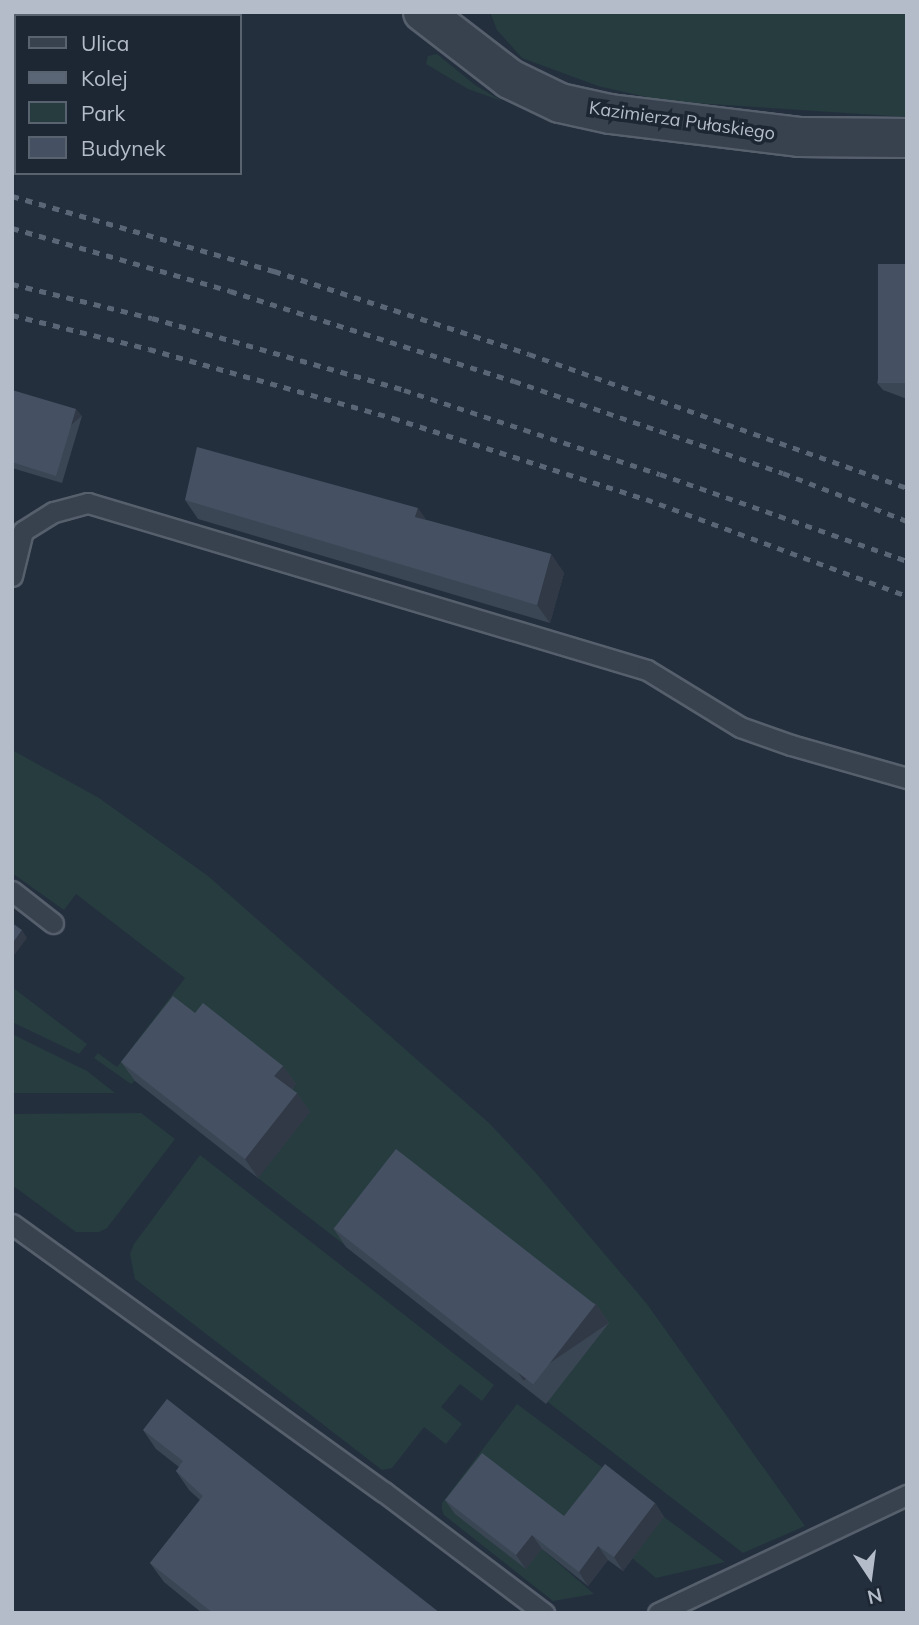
<!DOCTYPE html>
<meta charset="utf-8">
<style>
body{margin:0}
#map{position:relative;width:919px;height:1625px;overflow:hidden;background:#242f3e;font-family:Mulish,sans-serif}
div>[style]{position:absolute}
[style*='--x']{left:calc(var(--x)*1px);top:calc(var(--y)*1px);width:calc(var(--w)*1px);rotate:calc(var(--a)*1deg)}
.green>*{inset:0;background:#263c3f}
.roads{filter:drop-shadow(2px 0 #565f6c) drop-shadow(-2px 0 #565f6c) drop-shadow(0 2px #565f6c) drop-shadow(0 -2px #565f6c)}
.lane>*{height:19px;margin:-9.5px;padding:0 9.5px;transform-origin:9.5px;border-radius:9.5px;background:#38414e}
.street>*{height:38px;margin:-19px;padding:0 19px;transform-origin:19px;border-radius:19px;background:#38414e}
.rail>*{height:5px;margin-top:-2.5px;transform-origin:0;background:repeating-linear-gradient(90deg,#5a6575 0 7px,transparent 0 14px)}
.wall>*{inset:0;background:#3b4654}
.shaded-wall>*{inset:0;background:#303945;transform-origin:0 0}
.building>*{inset:0;background:#455162;transform-origin:0 0}
span{translate:-50% -50%;white-space:nowrap;text-align:center;line-height:1.15;-webkit-text-stroke:7px #1d2633;paint-order:stroke}
.street-label{font-size:18px;color:#b4bcc9}
.frame{position:absolute;inset:0;border:14px solid #b4bcc9;pointer-events:none}
.legend{position:absolute;left:14px;top:14px;width:228px;height:161px;box-sizing:border-box;background:#1d2633;border:2px solid #59626f;margin:0;padding:9px 12px;list-style:none;font-size:21px;color:#b4bcc9}
.legend li{display:flex;align-items:center;gap:14px;height:35px}
.legend b{width:35px;border:2px solid #59626f}
.north{position:absolute;left:835px;top:1541px;width:70px;height:70px;-webkit-text-stroke:5px #1d2633;paint-order:stroke;rotate:167deg;font-size:19px;font-weight:700;line-height:28px;text-align:center;color:#b4bcc9}
.north::after{content:'';display:block;margin:auto;width:24px;height:32px;background:#b4bcc9;clip-path:polygon(50% 0,100% 100%,50% 72%,0 100%)}
</style>
<div id="map">
<div class="green">
<div style="clip-path:polygon(490px 12px,907px 12px,907px 117px,664px 101px,598px 86px,522px 58px,497px 30px)"></div>
<div style="clip-path:polygon(437px 54px,475px 85px,502px 101px,468px 89px,426px 64px,428px 56px)"></div>
<div style="clip-path:polygon(12px 750px,99px 798px,208px 876px,489px 1123px,535px 1172px,647px 1304px,805px 1526px,743px 1553px,258px 1178px,310px 1112px,287px 1095px,296px 1085px,135px 1081px,131px 1084px,94px 1058px,98px 1053px,117px 1067px,185px 978px,76px 894px,64px 910px,12px 873px)"></div>
<div style="clip-path:polygon(12px 987px,87px 1044px,79px 1054px,12px 1022px)"></div>
<div style="clip-path:polygon(12px 1034px,87px 1071px,115px 1093px,12px 1093px)"></div>
<div style="clip-path:polygon(141px 1113px,175px 1139px,107px 1228px,99px 1232px,76px 1232px,12px 1185px,12px 1114px)"></div>
<div style="clip-path:polygon(200px 1155px,494px 1385px,482px 1401px,460px 1384px,441px 1407px,462px 1424px,446px 1444px,424px 1427px,392px 1468px,382px 1470px,135px 1279px,130px 1254px,134px 1244px)"></div>
<div style="clip-path:polygon(517px 1404px,615px 1477px,542px 1549px,594px 1594px,553px 1601px,444px 1515px,442px 1510px,442px 1503px)"></div>
<div style="clip-path:polygon(664px 1517px,725px 1562px,656px 1578px,632px 1558px)"></div>
</div>
<div class="roads">
<div class="lane">
<div style="--x:12;--y:576;--w:46;--a:-76.3"></div>
<div style="--x:23;--y:531;--w:36;--a:-32"></div>
<div style="--x:54;--y:512;--w:35;--a:-15"></div>
<div style="--x:88;--y:503;--w:583;--a:16.63"></div>
<div style="--x:647;--y:670;--w:109;--a:31.5"></div>
<div style="--x:740;--y:727;--w:54;--a:19.4"></div>
<div style="--x:791;--y:745;--w:121;--a:15.9"></div>
<div style="--x:12;--y:891;--w:52;--a:38"></div>
<div style="--x:12;--y:1224;--w:458;--a:35.8"></div>
<div style="--x:384;--y:1492;--w:201;--a:37.1"></div>
<div style="--x:658;--y:1613;--w:276;--a:-25.4"></div>
</div>
<div class="street">
<div style="--x:423;--y:12;--w:110;--a:37.6"></div>
<div style="--x:510;--y:79;--w:55;--a:25.6"></div>
<div style="--x:560;--y:103;--w:51;--a:12.4"></div>
<div style="--x:610;--y:114;--w:190;--a:6.9"></div>
<div style="--x:799;--y:137;--w:108;--a:0.5"></div>
</div>
</div>
<div class="rail">
<div style="--x:12;--y:196;--w:273;--a:16"></div>
<div style="--x:274;--y:271;--w:268;--a:18"></div>
<div style="--x:529;--y:354;--w:401;--a:19.5"></div>
<div style="--x:12;--y:228;--w:227;--a:16.1"></div>
<div style="--x:230;--y:291;--w:298;--a:17.6"></div>
<div style="--x:514;--y:381;--w:284;--a:18.9"></div>
<div style="--x:783;--y:473;--w:133;--a:21.2"></div>
<div style="--x:12;--y:284;--w:144;--a:13.7"></div>
<div style="--x:152;--y:318;--w:262;--a:15.9"></div>
<div style="--x:404;--y:390;--w:269;--a:18.2"></div>
<div style="--x:660;--y:474;--w:262;--a:19.4"></div>
<div style="--x:12;--y:315;--w:141;--a:13.9"></div>
<div style="--x:149;--y:349;--w:254;--a:15.8"></div>
<div style="--x:393;--y:418;--w:266;--a:17.8"></div>
<div style="--x:646;--y:499;--w:278;--a:20.4"></div>
</div>
<div class="wall">
<div style="clip-path:polygon(907px 264px,907px 399px,883px 390px,877px 383px)"></div>
<div style="clip-path:polygon(12px 390px,82px 416px,62px 483px,12px 468px)"></div>
<div style="clip-path:polygon(185px 500px,427px 520px,551px 554px,564px 573px,550px 623px,198px 519px)"></div>
<div style="clip-path:polygon(195px 1013px,283px 1066px,296px 1084px,292px 1090px,297px 1093px,310px 1112px,258px 1178px,135px 1081px,121px 1062px)"></div>
<div style="clip-path:polygon(333px 1228px,596px 1304px,609px 1323px,546px 1404px,346px 1247px)"></div>
<div style="clip-path:polygon(143px 1430px,440px 1613px,202px 1613px,164px 1582px,150px 1563px,200px 1500px,189px 1490px,176px 1471px,179px 1467px,156px 1449px)"></div>
<div style="clip-path:polygon(445px 1500px,564px 1516px,655px 1503px,664px 1517px,623px 1571px,608px 1560px,588px 1586px,542px 1549px,526px 1569px,455px 1514px)"></div>
</div>
<div class="shaded-wall">
<div style="left:76px;top:409px;width:9px;height:70px;rotate:49deg"></div>
<div style="clip-path:polygon(418px 508px,431px 526px,415px 517px)"></div>
<div style="clip-path:polygon(551px 554px,564px 573px,550px 623px,537px 605px)"></div>
<div style="clip-path:polygon(22px 930px,27px 938px,12px 958px,12px 944px)"></div>
<div style="clip-path:polygon(283px 1066px,296px 1084px,287px 1095px,274px 1076px)"></div>
<div style="clip-path:polygon(297px 1093px,310px 1112px,258px 1178px,245px 1159px)"></div>
<div style="left:596px;top:1304px;width:23px;height:103px;rotate:56deg"></div>
<div style="clip-path:polygon(655px 1503px,664px 1517px,623px 1571px,614px 1557px)"></div>
<div style="clip-path:polygon(532px 1535px,542px 1549px,526px 1569px,516px 1555px)"></div>
<div style="clip-path:polygon(598px 1546px,608px 1560px,588px 1586px,579px 1572px)"></div>
</div>
<div class="building">
<div style="left:878px;top:264px;width:29px;height:119px"></div>
<div style="clip-path:polygon(12px 390px,76px 409px,56px 476px,12px 462px)"></div>
<div style="clip-path:polygon(197px 447px,418px 508px,415px 517px,551px 554px,537px 605px,185px 500px)"></div>
<div style="clip-path:polygon(12px 923px,22px 930px,12px 944px)"></div>
<div style="clip-path:polygon(173px 996px,195px 1013px,203px 1003px,283px 1066px,274px 1076px,297px 1093px,245px 1159px,121px 1062px)"></div>
<div style="left:396px;top:1149px;width:253px;height:101px;rotate:38deg"></div>
<div style="clip-path:polygon(167px 1399px,440px 1613px,213px 1613px,150px 1563px,203px 1496px,176px 1471px,183px 1461px,143px 1430px)"></div>
<div style="clip-path:polygon(482px 1453px,564px 1516px,605px 1464px,655px 1503px,614px 1557px,598px 1546px,579px 1572px,532px 1535px,516px 1555px,445px 1500px)"></div>
</div>
<div class="street-label">
<span style="left:682px;top:121px;rotate:8deg">Kazimierza Pułaskiego</span>
</div>
<div class="frame"></div>
<ul class="legend">
<li><b style="height:9px;background:#38414e"></b>Ulica</li>
<li><b style="height:9px;background:#5a6575"></b>Kolej</li>
<li><b style="height:19px;background:#263c3f"></b>Park</li>
<li><b style="height:19px;background:#455162"></b>Budynek</li>
</ul>
<div class="north">N</div>
</div>
